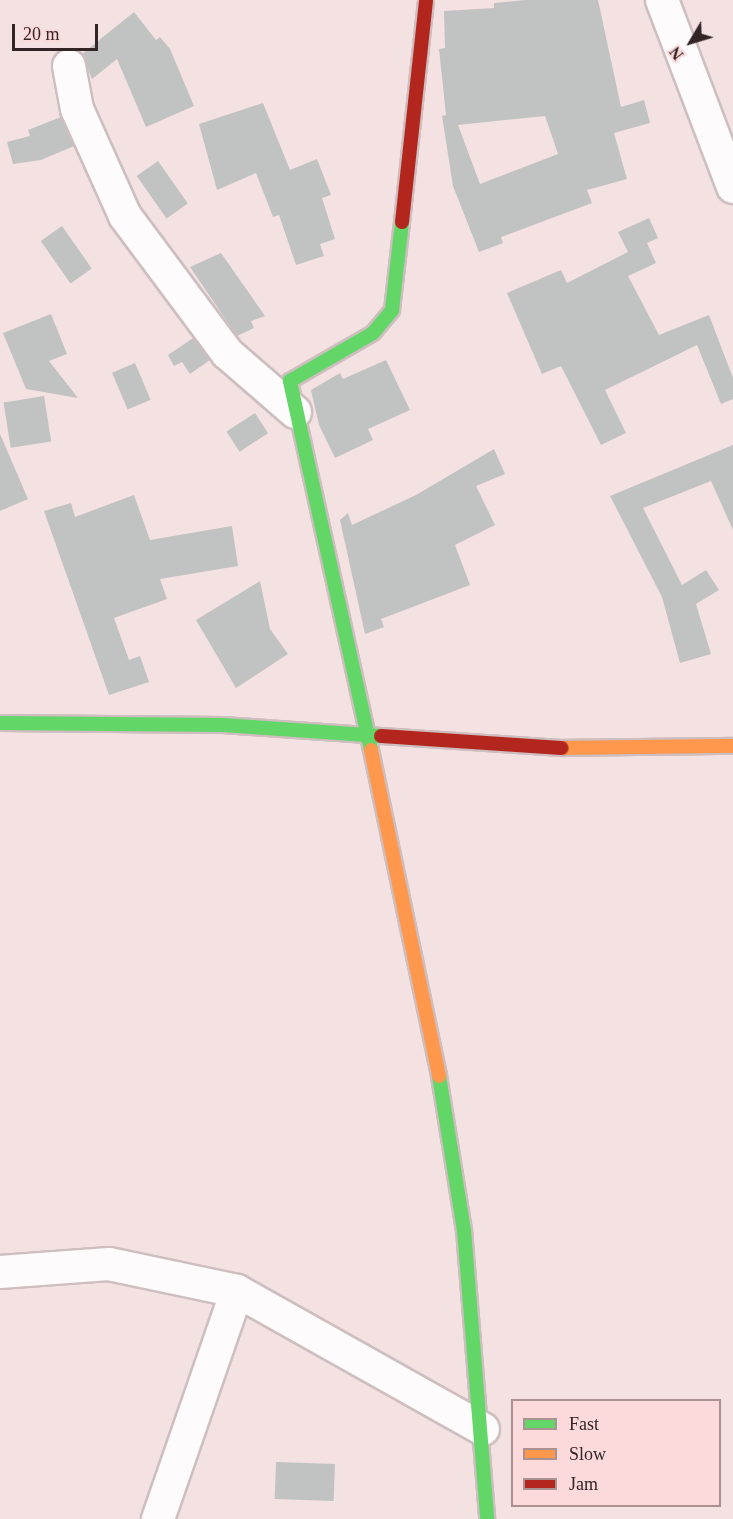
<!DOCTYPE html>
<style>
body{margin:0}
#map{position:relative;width:733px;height:1519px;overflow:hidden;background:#f4e2e3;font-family:Georgia,serif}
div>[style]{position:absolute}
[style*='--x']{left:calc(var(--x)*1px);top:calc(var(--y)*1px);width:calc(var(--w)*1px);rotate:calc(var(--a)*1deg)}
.building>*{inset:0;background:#c1c2c2;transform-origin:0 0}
.roads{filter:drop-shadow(2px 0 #cebebf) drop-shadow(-2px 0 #cebebf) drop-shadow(0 2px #cebebf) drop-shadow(0 -2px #cebebf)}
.street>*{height:32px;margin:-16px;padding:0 16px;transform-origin:16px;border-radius:16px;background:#fdfbfb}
.fast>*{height:14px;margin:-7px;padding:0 7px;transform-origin:7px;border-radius:7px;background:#63d668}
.slow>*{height:14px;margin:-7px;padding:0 7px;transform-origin:7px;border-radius:7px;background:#ff974d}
.jam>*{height:14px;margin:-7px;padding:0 7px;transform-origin:7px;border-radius:7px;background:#b3261e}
span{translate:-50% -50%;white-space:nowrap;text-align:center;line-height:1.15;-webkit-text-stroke:6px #fcdadc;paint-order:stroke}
.legend{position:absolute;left:511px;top:1399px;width:210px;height:108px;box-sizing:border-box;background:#fcdadc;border:2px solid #ac9193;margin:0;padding:8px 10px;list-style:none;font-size:18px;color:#332425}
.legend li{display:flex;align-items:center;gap:12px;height:30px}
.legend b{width:30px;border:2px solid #ac9193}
.north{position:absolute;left:661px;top:12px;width:60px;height:60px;-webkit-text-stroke:4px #fcdadc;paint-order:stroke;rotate:232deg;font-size:16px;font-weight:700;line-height:24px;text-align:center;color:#332425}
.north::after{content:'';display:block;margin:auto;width:21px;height:27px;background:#332425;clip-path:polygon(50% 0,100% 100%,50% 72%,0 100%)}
.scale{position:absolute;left:12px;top:24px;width:86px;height:27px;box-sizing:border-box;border:3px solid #332425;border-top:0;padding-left:8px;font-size:18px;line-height:21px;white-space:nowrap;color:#332425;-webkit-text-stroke:4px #fcdadc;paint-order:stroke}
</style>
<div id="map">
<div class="building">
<div style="clip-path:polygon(evenodd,525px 0,598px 0,621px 107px,644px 100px,650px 123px,614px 133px,627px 179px,587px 190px,592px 203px,501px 237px,503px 243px,479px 252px,453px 186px,442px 116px,446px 115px,439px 49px,445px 48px,444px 11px,494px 8px,494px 3px,525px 0,545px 116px,558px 154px,480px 184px,458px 125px,545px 116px)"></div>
<div style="clip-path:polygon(134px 12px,156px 40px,160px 37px,170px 49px,194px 106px,146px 127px,117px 59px,92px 79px,82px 54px)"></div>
<div style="clip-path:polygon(263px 103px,290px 170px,317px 159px,331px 195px,322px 198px,335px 239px,320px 244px,324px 256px,296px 265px,279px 215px,273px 217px,256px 173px,217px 190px,199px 124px)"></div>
<div style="clip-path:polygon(61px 117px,74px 146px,41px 160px,13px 164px,7px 142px,30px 136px,28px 130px)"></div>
<div style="left:158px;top:161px;width:52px;height:26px;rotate:55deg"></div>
<div style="clip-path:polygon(649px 218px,658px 238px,647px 243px,656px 263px,628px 276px,659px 335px,709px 315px,733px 378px,733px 399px,721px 404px,697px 345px,605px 390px,626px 433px,601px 445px,561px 366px,542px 374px,507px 293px,561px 270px,567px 283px,628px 252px,618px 232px)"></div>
<div style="left:62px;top:226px;width:52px;height:26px;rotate:55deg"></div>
<div style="clip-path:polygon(221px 253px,265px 316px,251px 321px,254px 328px,237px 336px,190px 267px)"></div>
<div style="clip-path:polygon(51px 314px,67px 354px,49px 361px,78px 398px,26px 389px,3px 333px)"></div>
<div style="clip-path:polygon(193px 338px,210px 360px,190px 374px,182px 362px,174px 366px,168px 355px)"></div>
<div style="clip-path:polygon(386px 360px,410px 410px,368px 429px,373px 440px,335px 458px,319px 425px,311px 390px,340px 373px,343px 379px)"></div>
<div style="left:135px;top:363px;width:40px;height:25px;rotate:67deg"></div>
<div style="left:44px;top:396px;width:46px;height:41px;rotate:81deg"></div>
<div style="left:255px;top:413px;width:24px;height:34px;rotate:57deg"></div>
<div style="clip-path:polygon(0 434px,28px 499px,0 511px)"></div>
<div style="clip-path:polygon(733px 445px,733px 530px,711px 481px,643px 508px,682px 585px,706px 570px,719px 590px,696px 604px,711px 654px,680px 663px,662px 597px,610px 496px)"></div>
<div style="clip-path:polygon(494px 449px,505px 474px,476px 486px,495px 525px,455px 545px,470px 585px,381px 619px,384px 627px,365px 634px,340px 520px,348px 513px,352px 525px,416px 495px)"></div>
<div style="clip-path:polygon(134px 495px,150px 540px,232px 526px,238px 566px,160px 579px,167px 599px,114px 618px,129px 660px,140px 656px,149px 682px,109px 695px,44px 511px,71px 503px,75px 517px)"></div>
<div style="clip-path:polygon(260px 581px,270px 629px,288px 654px,236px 688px,196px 620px)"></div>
<div style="left:276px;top:1462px;width:59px;height:37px;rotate:2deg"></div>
</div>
<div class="roads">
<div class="street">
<div style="--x:662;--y:0;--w:200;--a:69.2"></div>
<div style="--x:69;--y:66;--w:44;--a:79.5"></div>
<div style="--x:77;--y:109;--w:117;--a:65.8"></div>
<div style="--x:125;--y:216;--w:171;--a:53.3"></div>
<div style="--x:227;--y:353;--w:90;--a:40.9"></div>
<div style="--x:0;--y:1272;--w:109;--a:-4.2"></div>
<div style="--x:109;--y:1264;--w:131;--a:11.9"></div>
<div style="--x:237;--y:1291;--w:282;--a:29.3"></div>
<div style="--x:158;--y:1519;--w:241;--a:-70.9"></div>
</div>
<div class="fast">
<div style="--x:0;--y:723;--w:223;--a:0.5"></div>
<div style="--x:223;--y:725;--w:158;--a:4"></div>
<div style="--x:371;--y:750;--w:378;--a:-102.4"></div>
<div style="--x:290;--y:381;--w:96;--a:-30"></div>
<div style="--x:373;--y:333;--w:30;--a:-50"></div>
<div style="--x:392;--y:310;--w:89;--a:-83.5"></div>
<div style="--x:439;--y:1076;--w:156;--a:80.8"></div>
<div style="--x:464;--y:1230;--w:290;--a:85.4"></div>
</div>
<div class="slow">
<div style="--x:562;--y:748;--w:171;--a:-0.7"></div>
<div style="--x:371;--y:750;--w:333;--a:78.2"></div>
</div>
<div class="jam">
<div style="--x:402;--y:222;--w:223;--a:-83.8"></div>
<div style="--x:381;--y:736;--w:181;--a:3.8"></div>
</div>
</div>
<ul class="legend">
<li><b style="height:8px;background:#63d668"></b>Fast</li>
<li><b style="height:8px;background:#ff974d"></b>Slow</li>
<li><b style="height:8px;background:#b3261e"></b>Jam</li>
</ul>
<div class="north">N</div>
<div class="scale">20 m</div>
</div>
